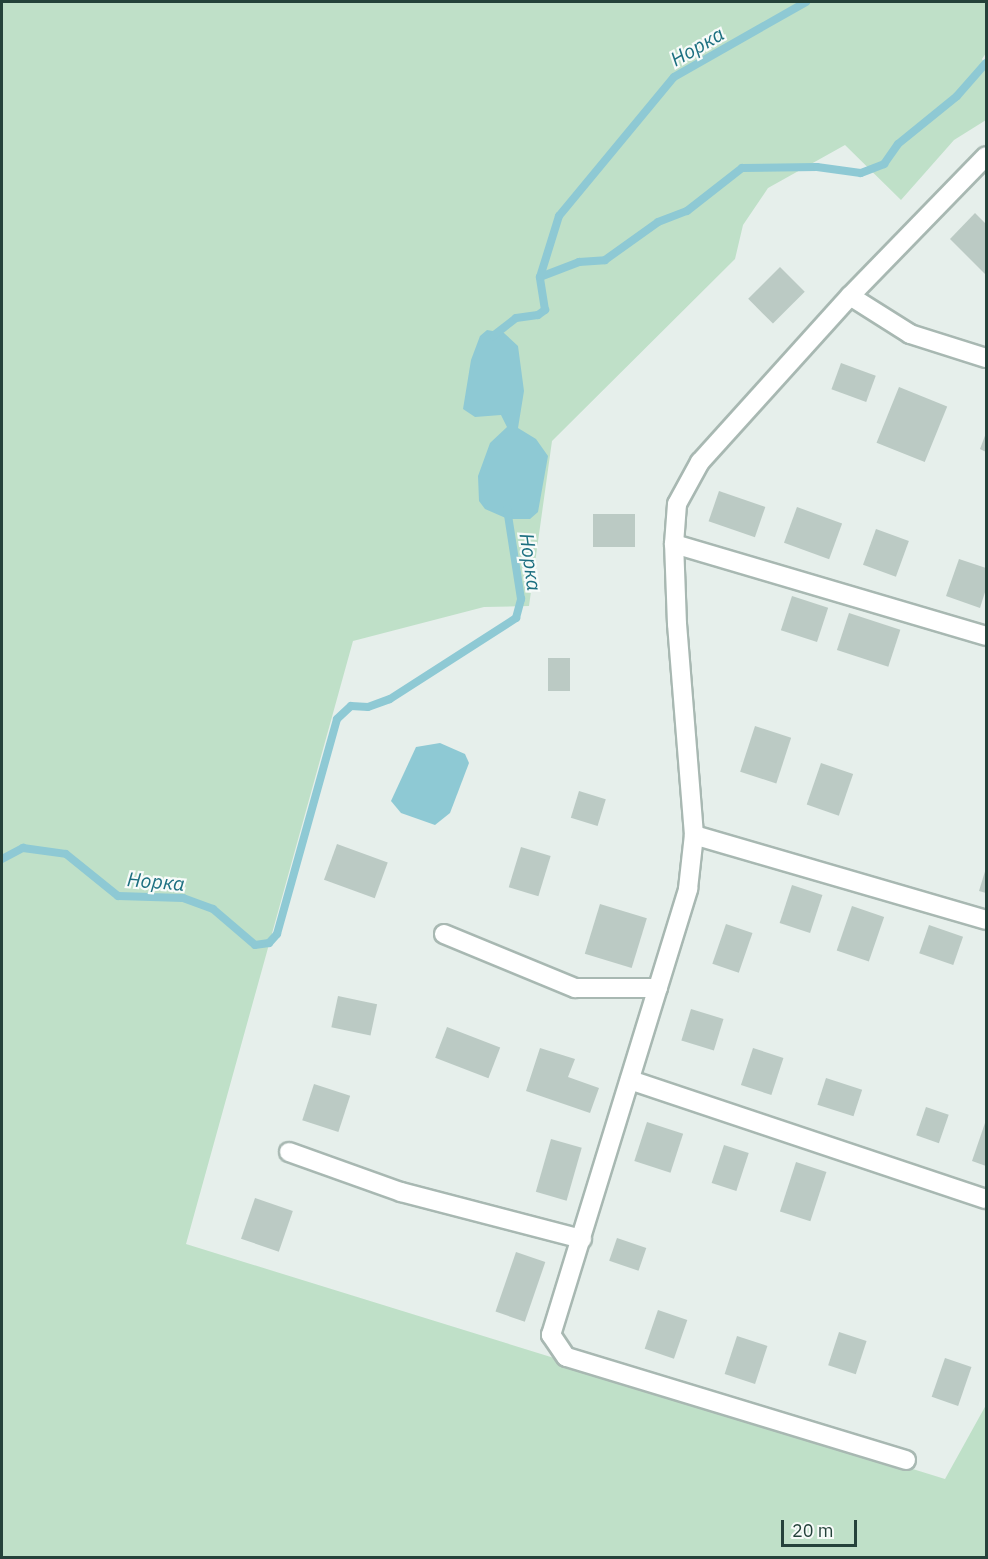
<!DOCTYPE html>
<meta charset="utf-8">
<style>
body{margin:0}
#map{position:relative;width:988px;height:1559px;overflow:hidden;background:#e6efeb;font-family:"IBM Plex Sans",sans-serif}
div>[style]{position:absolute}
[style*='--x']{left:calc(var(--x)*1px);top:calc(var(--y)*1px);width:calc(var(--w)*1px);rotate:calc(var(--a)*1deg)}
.green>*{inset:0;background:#bfe0c8}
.water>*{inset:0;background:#8ec9d4}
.stream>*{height:8px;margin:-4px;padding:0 4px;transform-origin:4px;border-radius:4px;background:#8ec9d4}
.building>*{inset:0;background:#bbcac4;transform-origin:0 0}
.roads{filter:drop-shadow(2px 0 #a8b8b2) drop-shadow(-2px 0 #a8b8b2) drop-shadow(0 2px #a8b8b2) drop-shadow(0 -2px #a8b8b2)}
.minor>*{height:18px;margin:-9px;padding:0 9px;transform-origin:9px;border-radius:9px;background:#fff}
span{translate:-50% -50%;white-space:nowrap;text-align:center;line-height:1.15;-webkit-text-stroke:4.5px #f7fbf9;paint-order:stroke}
.water-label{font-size:20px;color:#1c6f80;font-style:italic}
.frame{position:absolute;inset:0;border:3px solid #24423a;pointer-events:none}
.scale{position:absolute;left:781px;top:1520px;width:76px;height:27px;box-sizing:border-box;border:3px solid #24423a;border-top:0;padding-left:8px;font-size:18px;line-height:21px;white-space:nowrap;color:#24423a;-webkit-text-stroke:4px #f7fbf9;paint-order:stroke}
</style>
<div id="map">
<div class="green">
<div style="clip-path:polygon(2px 2px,986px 2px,986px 53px,982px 59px,986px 66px,986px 120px,954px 140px,901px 200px,845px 145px,768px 188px,743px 225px,735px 259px,552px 441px,529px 606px,484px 607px,353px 641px,186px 1244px,945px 1479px,986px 1405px,986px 1557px,2px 1558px)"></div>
</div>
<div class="water">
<div style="clip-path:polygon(487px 330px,504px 333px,518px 346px,524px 391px,518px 428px,536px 439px,548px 456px,538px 512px,530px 519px,508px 519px,485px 509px,479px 501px,478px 476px,490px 443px,507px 427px,501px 415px,475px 417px,463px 409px,471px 360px,480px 336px)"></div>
<div style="clip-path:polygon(440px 743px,465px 754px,469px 763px,450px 813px,435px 825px,401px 813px,391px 801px,416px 747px)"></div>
</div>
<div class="stream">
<div style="--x:540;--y:277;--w:42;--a:-21"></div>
<div style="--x:579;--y:262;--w:26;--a:-4"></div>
<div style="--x:605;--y:260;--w:65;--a:-35.6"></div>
<div style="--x:658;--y:222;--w:31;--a:-21"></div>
<div style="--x:687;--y:211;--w:70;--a:-38"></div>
<div style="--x:742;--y:168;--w:75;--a:-0.8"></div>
<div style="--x:817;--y:167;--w:44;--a:7.8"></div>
<div style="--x:861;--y:173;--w:25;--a:-21"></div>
<div style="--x:884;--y:164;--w:24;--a:-55"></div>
<div style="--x:898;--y:144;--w:76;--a:-39.1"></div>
<div style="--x:957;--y:96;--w:44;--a:-48.7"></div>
<div style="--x:493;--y:336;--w:29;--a:-38"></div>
<div style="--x:516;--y:318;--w:22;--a:-8"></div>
<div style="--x:538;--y:315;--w:9;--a:-36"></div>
<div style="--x:545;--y:310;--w:33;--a:-99"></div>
<div style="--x:540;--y:277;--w:64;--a:-72.7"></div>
<div style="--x:559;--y:216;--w:180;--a:-50.4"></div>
<div style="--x:674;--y:77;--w:152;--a:-29.6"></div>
<div style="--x:2;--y:859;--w:24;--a:-28"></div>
<div style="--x:23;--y:848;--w:43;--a:7.9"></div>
<div style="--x:66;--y:854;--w:67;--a:38.9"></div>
<div style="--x:118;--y:896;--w:65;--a:1.8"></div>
<div style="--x:183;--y:898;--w:32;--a:20"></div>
<div style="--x:213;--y:909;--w:55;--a:40.6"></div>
<div style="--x:255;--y:945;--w:14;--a:-8"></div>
<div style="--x:269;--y:943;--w:12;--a:-48"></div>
<div style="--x:277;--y:934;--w:223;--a:-74.4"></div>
<div style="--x:337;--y:719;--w:19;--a:-43"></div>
<div style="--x:351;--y:706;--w:17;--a:3"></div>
<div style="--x:368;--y:707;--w:23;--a:-20"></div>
<div style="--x:390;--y:699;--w:150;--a:-32.7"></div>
<div style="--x:516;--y:618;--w:20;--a:-75"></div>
<div style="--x:521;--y:599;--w:91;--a:-98.8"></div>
</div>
<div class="building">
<div style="clip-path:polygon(975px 213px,986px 224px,986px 275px,950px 239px)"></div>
<div style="left:780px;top:267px;width:35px;height:45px;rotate:45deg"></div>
<div style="left:841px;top:363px;width:37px;height:28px;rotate:20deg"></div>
<div style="left:899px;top:387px;width:52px;height:60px;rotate:22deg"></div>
<div style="clip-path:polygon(986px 433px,986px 452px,980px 449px)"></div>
<div style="left:719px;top:491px;width:49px;height:32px;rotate:19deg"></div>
<div style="left:797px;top:507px;width:48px;height:38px;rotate:20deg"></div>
<div style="left:593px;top:514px;width:42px;height:33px"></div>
<div style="left:876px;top:529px;width:35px;height:38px;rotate:20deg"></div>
<div style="clip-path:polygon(959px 559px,986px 568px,986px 589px,980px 608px,946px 596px)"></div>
<div style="left:792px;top:596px;width:38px;height:36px;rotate:18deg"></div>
<div style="left:849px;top:613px;width:54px;height:39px;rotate:18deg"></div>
<div style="left:548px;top:658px;width:22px;height:33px"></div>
<div style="left:755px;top:726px;width:38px;height:48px;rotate:18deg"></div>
<div style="left:821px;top:763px;width:34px;height:44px;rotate:19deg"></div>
<div style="left:579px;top:791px;width:28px;height:28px;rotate:17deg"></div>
<div style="left:337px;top:844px;width:54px;height:38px;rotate:20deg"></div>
<div style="left:521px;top:847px;width:31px;height:42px;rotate:17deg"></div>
<div style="clip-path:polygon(986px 868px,986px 893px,979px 891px)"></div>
<div style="left:792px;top:885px;width:32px;height:40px;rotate:18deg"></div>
<div style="left:600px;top:904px;width:49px;height:52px;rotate:17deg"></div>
<div style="left:852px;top:906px;width:34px;height:47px;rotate:19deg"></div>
<div style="left:726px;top:924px;width:28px;height:42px;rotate:19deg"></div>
<div style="left:929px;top:925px;width:36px;height:30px;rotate:19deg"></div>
<div style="left:338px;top:996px;width:40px;height:32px;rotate:12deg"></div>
<div style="left:691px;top:1009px;width:34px;height:33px;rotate:17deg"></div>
<div style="left:447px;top:1027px;width:57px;height:33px;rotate:21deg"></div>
<div style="clip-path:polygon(540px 1048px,575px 1059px,568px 1077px,599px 1088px,590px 1113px,526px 1091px)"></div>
<div style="left:753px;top:1048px;width:32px;height:39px;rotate:18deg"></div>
<div style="left:826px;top:1078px;width:38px;height:28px;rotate:18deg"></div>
<div style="left:314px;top:1084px;width:38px;height:38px;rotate:18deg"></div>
<div style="left:926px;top:1107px;width:24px;height:30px;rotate:19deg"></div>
<div style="clip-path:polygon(986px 1120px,986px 1166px,972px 1161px)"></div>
<div style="left:647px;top:1122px;width:38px;height:41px;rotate:18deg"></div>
<div style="left:551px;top:1139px;width:32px;height:55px;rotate:16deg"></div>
<div style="left:724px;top:1145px;width:26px;height:40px;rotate:18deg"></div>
<div style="left:796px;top:1162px;width:32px;height:52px;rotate:18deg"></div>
<div style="left:255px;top:1198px;width:40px;height:43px;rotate:19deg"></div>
<div style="left:617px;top:1238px;width:31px;height:24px;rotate:19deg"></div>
<div style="left:516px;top:1252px;width:31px;height:63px;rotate:19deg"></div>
<div style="left:658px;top:1310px;width:31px;height:41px;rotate:19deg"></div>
<div style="left:839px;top:1332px;width:29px;height:35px;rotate:18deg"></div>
<div style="left:737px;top:1336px;width:32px;height:40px;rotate:18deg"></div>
<div style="left:945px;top:1358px;width:28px;height:41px;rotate:19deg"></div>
</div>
<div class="roads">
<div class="minor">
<div style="--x:850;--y:296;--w:71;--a:32.3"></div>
<div style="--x:910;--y:334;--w:80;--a:17.5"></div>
<div style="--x:674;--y:544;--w:325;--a:16.4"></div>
<div style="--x:694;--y:835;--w:304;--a:16.2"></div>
<div style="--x:444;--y:934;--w:142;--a:22.4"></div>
<div style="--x:575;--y:988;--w:83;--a:0"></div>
<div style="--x:630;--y:1080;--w:375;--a:18.5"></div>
<div style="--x:289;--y:1152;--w:119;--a:19.7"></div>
<div style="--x:401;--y:1192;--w:187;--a:14.6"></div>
<div style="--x:906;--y:1460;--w:355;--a:-163.1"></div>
<div style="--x:566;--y:1357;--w:27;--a:-124"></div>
<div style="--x:551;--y:1335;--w:467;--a:-72.9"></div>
<div style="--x:688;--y:889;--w:54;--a:-83.7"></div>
<div style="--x:694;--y:835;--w:212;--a:-94.6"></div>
<div style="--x:677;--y:624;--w:80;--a:-92.1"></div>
<div style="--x:674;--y:544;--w:40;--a:-85.7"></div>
<div style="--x:677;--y:504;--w:48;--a:-61.3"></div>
<div style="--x:700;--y:462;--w:224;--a:-47.9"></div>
<div style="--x:850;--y:296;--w:195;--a:-45.8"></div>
</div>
</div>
<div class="water-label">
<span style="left:697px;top:46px;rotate:-30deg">Норка</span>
<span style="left:531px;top:562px;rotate:82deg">Норка</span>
<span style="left:156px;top:881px;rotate:5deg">Норка</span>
</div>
<div class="frame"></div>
<div class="scale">20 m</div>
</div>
